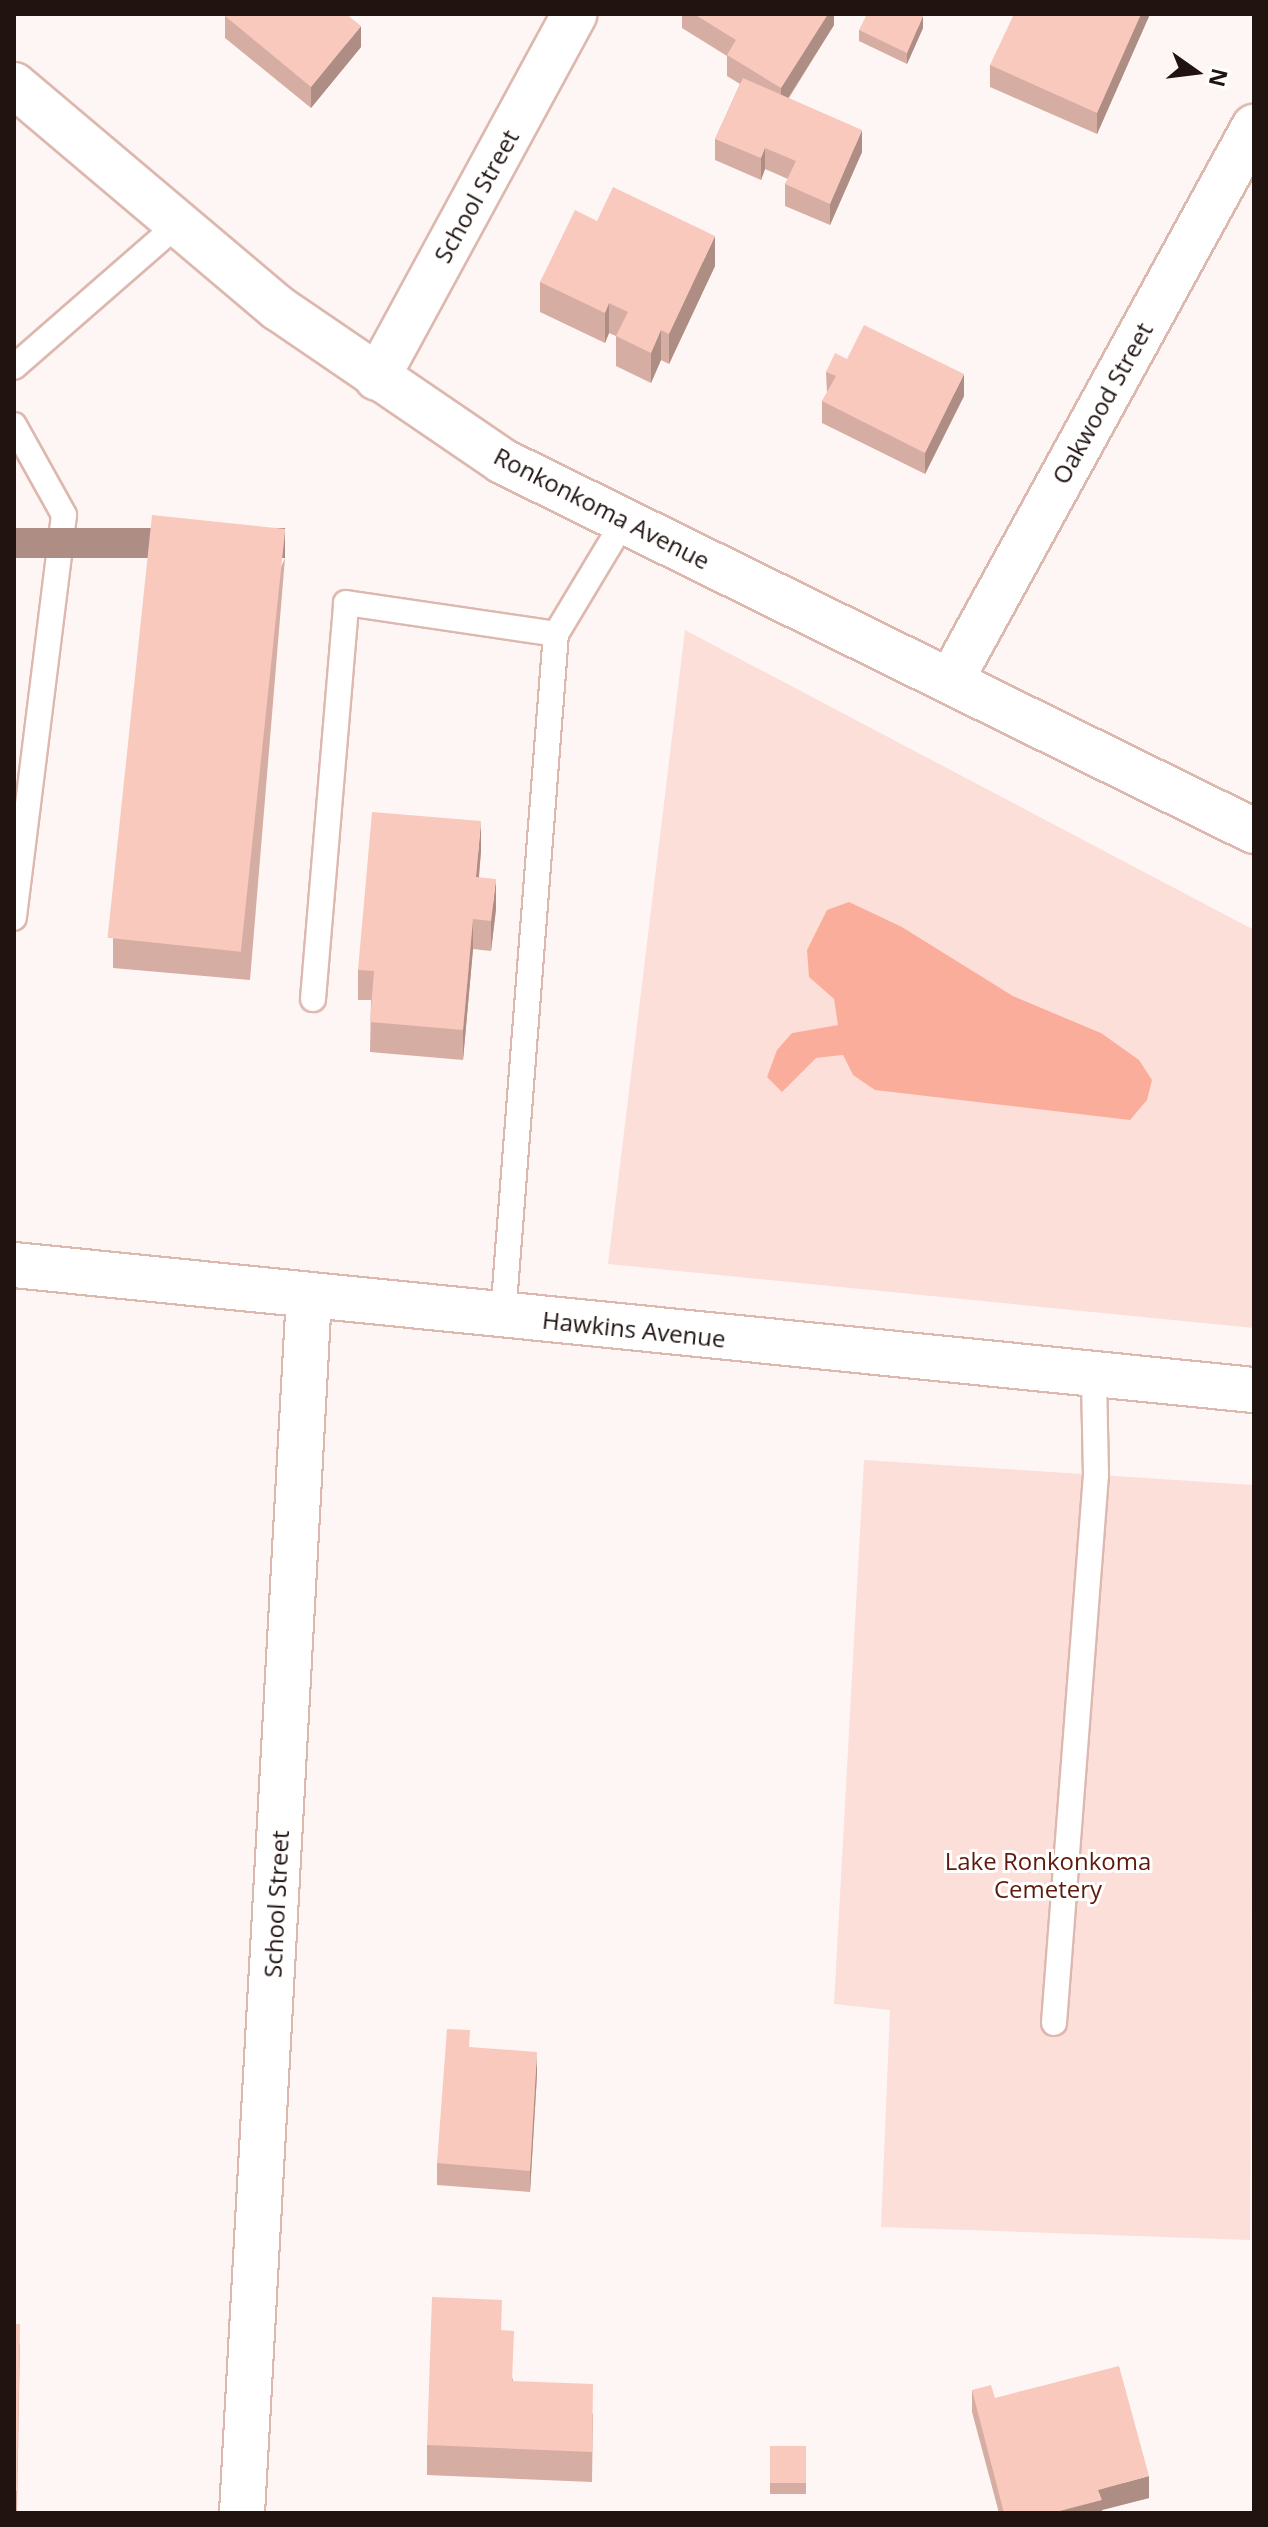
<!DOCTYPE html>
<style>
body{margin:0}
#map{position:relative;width:1268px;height:2527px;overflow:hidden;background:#fef6f4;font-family:"Open Sans",sans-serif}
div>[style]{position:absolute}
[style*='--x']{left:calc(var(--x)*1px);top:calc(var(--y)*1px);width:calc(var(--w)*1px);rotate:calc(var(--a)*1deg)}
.green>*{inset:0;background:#fcdfd8}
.water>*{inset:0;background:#fbad9b}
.roads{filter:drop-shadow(2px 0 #ddb8af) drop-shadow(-2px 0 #ddb8af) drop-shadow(0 2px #ddb8af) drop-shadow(0 -2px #ddb8af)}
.lane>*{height:24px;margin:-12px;padding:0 12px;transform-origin:12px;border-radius:12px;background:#fff}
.street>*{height:44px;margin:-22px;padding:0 22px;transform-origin:22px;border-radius:22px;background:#fff}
.secondary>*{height:44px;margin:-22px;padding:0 22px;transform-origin:22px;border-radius:22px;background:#fff}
.wall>*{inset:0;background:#d6ada3;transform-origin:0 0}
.shaded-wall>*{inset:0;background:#ae8d84;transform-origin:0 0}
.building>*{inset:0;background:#f9c9bd;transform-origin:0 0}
span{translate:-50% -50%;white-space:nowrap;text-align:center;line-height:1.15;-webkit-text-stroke:6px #fff;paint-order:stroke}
.street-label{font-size:24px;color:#201310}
.park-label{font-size:24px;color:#5e1b0c}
.frame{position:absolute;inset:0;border:16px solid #201310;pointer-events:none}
.north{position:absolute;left:1156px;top:32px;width:80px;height:80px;-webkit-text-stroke:6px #fff;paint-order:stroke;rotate:104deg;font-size:22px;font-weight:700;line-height:32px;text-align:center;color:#201310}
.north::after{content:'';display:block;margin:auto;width:28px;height:36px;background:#201310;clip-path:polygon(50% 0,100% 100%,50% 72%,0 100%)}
</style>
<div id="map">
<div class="green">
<div style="clip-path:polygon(evenodd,685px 630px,1254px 930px,1254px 1328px,608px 1264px,685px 630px,902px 927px,1013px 996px,1101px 1033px,853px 1075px,843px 1055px,816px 1058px,792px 1033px,839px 1025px,834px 999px,809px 977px,902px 927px)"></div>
<div style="clip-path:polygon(864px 1460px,1254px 1485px,1250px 2240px,881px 2227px,890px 2010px,834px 2004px)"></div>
</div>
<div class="water">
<div style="clip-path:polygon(849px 902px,902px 927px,1013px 996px,1101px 1033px,1139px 1060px,1152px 1080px,1147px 1100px,1130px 1120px,875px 1090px,853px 1075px,843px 1055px,816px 1058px,782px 1092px,767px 1077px,777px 1050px,792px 1033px,838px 1025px,834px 999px,809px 977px,807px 950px,827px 910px)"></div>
</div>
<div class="roads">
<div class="lane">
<div style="--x:14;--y:367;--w:218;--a:-41.1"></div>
<div style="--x:14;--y:425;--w:103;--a:60.9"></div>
<div style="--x:64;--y:515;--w:406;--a:97.1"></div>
<div style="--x:313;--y:999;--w:397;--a:-85.2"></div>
<div style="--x:346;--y:603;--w:212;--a:8.4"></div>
<div style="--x:503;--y:1316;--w:684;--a:-85.56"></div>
<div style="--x:556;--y:634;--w:132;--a:-59"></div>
<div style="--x:1054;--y:2023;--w:550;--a:-85.62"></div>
<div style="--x:1096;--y:1475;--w:99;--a:-91.2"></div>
</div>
<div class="street">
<div style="--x:377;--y:378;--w:414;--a:-61.5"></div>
<div style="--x:951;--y:680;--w:631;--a:-61.28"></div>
</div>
<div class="secondary">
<div style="--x:14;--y:85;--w:346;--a:40.2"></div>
<div style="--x:278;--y:308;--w:271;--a:34.3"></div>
<div style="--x:502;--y:461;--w:838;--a:26.2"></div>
<div style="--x:14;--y:1265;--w:1246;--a:5.76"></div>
<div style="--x:242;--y:2513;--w:1219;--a:-86.85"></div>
</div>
</div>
<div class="wall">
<div style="clip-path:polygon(682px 14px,834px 14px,834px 25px,789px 98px,862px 152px,830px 225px,785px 206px,785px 184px,788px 179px,765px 169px,761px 180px,715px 160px,715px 139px,740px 84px,727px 76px,727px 56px,682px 28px)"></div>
<div style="clip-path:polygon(1150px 14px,1097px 134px,990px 87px,990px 65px)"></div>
<div style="clip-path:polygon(225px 16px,361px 47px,311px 108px,225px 38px)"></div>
<div style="clip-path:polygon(923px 28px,907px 64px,859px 41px,859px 30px)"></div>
<div style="clip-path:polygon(597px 221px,715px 266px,669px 364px,661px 360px,651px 383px,616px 366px,616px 336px,609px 333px,605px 343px,540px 312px,540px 282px)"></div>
<div style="clip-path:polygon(847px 359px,964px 396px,925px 474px,822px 423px,822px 401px,827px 393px,826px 372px)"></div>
<div style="clip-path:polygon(285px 558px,250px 980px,113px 968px,113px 938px)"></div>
<div style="clip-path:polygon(481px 851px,479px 878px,496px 909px,491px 951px,473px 949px,463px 1060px,370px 1052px,371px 1000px,358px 1000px,358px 970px)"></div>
<div style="clip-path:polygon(470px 2047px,537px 2074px,530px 2192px,437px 2185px,437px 2163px)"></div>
<div style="clip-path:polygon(14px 2324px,20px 2345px,17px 2512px,14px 2512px)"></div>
<div style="clip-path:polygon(502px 2330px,513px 2381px,593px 2414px,592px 2482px,427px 2475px,427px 2445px)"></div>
<div style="clip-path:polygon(972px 2390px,995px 2398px,1149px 2498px,1102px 2510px,1102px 2513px,999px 2513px,972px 2412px)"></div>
<div style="left:770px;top:2446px;width:36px;height:48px"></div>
</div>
<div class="shaded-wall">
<div style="clip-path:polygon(828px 14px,834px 14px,834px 25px,781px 109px,781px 88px)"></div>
<div style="clip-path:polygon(1141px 14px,1150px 14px,1097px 134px,1097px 113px)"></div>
<div style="clip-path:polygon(923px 16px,923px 28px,907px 64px,907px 53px)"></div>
<div style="clip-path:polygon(361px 26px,361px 47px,311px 108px,311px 87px)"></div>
<div style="clip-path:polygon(862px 130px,862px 152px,830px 225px,830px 204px)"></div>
<div style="clip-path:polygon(765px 148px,765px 169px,761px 180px,761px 158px)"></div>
<div style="clip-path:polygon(715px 236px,715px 266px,669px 364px,669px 334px)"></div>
<div style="clip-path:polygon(609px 303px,609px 333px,605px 343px,605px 313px)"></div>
<div style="clip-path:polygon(661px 330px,661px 360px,651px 383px,651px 353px)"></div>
<div style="clip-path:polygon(964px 374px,964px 396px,925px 474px,925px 453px)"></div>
<div style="left:285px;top:528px;width:30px;height:423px;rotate:90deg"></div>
<div style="clip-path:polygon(481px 821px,481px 851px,476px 907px,476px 877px)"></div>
<div style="clip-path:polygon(496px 879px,496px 909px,491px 951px,491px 921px)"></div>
<div style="clip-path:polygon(473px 919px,473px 949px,463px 1060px,463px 1030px)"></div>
<div style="clip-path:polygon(537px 2052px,537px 2074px,530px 2192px,530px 2171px)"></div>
<div style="clip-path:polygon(1149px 2476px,1149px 2498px,1102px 2510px,1102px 2513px,1052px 2513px,1098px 2490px)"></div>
</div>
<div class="building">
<div style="clip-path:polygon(227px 14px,346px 14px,361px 26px,311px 87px,225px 16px)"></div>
<div style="clip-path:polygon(694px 14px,828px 14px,781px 88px,727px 55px,736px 40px)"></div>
<div style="clip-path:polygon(867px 14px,918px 14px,923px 16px,907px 53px,859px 30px)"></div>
<div style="clip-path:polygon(1014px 14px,1141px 14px,1097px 113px,990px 65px)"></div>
<div style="clip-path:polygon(743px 78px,862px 130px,830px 204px,785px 184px,796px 161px,765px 148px,761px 158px,715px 139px)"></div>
<div style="clip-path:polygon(613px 187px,715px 236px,669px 334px,661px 330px,651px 353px,616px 336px,628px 312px,609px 303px,605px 313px,540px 282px,575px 210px,597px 221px)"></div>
<div style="clip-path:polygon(864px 325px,964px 374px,925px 453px,822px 401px,836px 376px,826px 372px,835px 353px,847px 359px)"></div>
<div style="left:152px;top:515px;width:134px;height:425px;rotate:6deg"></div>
<div style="clip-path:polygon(372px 812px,481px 821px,476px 877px,496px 879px,491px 921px,473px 919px,463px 1030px,370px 1022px,374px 971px,358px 970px)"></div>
<div style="clip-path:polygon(447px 2029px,470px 2030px,469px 2047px,537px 2052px,530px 2171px,437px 2163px)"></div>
<div style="clip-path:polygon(432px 2297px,502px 2300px,501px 2330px,514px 2331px,512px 2381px,593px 2384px,592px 2452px,427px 2445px)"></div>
<div style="clip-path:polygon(14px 2324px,20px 2324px,17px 2491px,14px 2491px)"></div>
<div style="clip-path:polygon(1119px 2366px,1149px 2476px,1098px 2490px,1102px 2500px,1052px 2513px,1004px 2513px,972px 2390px,991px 2385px,995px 2398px)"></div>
<div style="left:770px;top:2446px;width:36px;height:37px"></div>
</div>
<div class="street-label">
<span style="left:476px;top:196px;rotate:-61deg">School Street</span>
<span style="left:1102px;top:403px;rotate:-61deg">Oakwood Street</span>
<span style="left:602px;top:508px;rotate:27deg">Ronkonkoma Avenue</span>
<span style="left:634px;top:1329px;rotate:6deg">Hawkins Avenue</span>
<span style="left:276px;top:1904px;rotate:-87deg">School Street</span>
</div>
<div class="park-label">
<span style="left:1048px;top:1875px">Lake Ronkonkoma<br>Cemetery</span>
</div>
<div class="frame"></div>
<div class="north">N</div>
</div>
